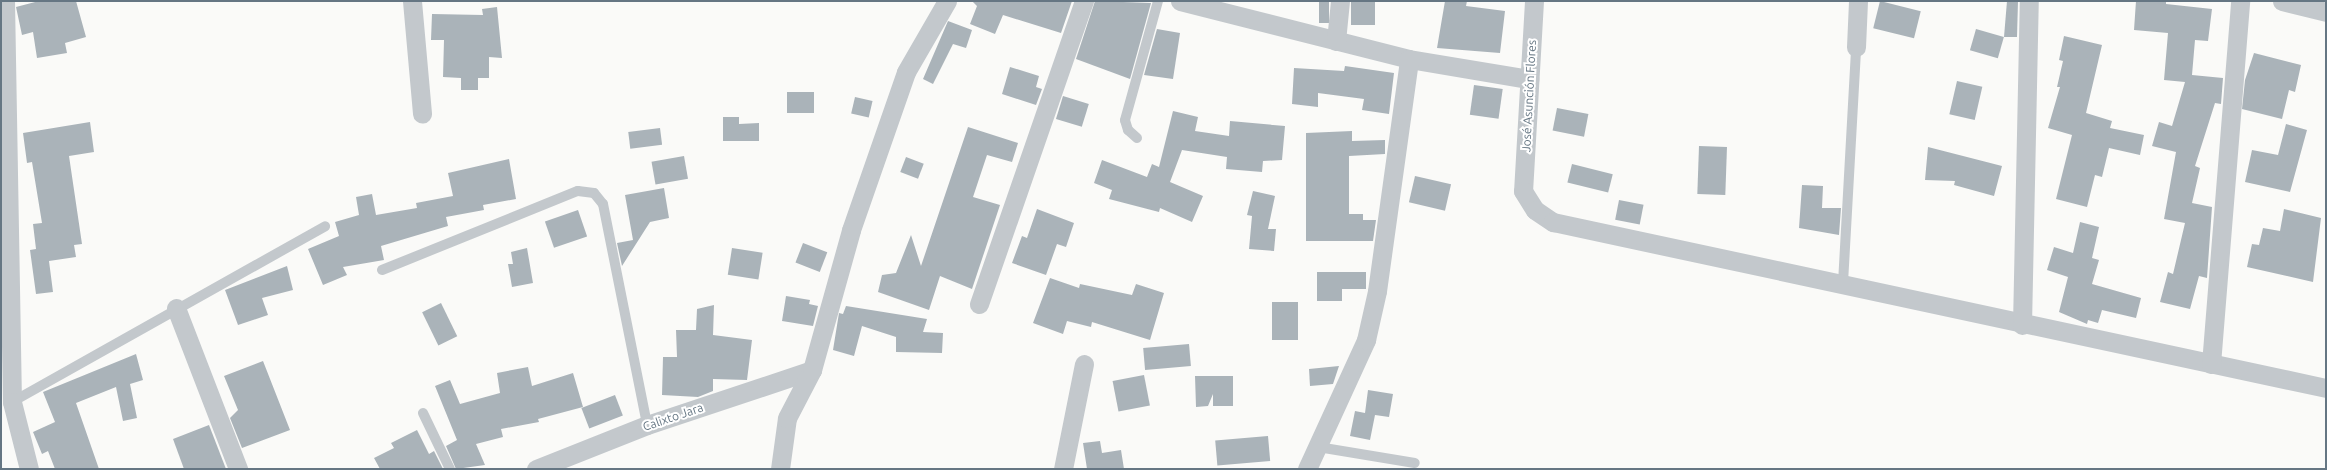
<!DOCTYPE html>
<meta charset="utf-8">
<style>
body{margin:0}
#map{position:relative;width:2327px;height:470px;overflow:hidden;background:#fafaf8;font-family:Ubuntu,sans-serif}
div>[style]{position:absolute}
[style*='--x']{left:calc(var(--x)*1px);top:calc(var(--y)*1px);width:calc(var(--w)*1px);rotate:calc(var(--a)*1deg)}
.building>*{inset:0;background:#aab3b9;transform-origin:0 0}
.service>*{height:10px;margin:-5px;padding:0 5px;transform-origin:5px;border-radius:5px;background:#c3c8cc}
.minor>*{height:19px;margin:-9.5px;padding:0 9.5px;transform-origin:9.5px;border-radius:9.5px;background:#c3c8cc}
span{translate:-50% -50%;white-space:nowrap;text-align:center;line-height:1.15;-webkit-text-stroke:4px #fff;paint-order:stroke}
.street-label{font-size:12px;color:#657683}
.frame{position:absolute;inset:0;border:2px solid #657683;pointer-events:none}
</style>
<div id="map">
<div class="building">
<div style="clip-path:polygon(39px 1px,76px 1px,86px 37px,65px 43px,67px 53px,37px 58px,33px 32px,22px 35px,16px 7px)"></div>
<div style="clip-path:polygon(972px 1px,1072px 1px,1061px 33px,1003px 15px,995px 34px,970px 24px,977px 6px)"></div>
<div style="clip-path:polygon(1095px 1px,1151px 3px,1130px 79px,1076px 59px)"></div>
<div style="left:1319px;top:1px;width:10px;height:22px"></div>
<div style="left:1351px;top:1px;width:24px;height:24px"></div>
<div style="clip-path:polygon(1445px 1px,1467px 1px,1466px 6px,1505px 11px,1500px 53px,1437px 48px)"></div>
<div style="left:1880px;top:1px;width:42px;height:28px;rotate:14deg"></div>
<div style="clip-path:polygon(2007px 1px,2018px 1px,2017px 37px,2004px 37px)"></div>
<div style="clip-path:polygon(2136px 1px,2166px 1px,2166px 4px,2212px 9px,2208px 41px,2195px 40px,2192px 75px,2223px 78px,2221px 104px,2215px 103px,2195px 166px,2200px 168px,2192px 203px,2212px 207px,2207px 278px,2199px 276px,2190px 309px,2160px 302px,2168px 272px,2173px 274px,2185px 223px,2164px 219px,2176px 152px,2152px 146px,2159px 122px,2172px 126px,2185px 82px,2164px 80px,2168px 33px,2134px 30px)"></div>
<div style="clip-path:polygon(497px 7px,502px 58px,489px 57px,489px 78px,478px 78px,478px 90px,461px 90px,461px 78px,443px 77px,444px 40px,431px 40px,432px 14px,483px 15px,482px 9px)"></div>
<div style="clip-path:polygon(948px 21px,972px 30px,966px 48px,953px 44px,933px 84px,923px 79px)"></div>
<div style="clip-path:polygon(1157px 29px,1180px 33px,1173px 79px,1144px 75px)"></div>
<div style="left:1976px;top:29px;width:29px;height:22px;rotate:16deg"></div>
<div style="clip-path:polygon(2064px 36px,2102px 45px,2086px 113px,2112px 121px,2110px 128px,2144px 135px,2140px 155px,2109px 148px,2102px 177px,2095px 175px,2087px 207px,2056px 199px,2072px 135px,2048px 128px,2060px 87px,2057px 87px,2063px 61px,2059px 60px)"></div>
<div style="clip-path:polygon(2254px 53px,2301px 65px,2295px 92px,2289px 90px,2282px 119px,2242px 109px,2245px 80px)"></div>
<div style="clip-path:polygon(1345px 66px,1394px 73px,1389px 114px,1362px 110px,1364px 99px,1318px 93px,1318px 107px,1292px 104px,1294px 68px,1344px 71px)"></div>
<div style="clip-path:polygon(1010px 67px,1039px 76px,1036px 87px,1042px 89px,1036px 105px,1002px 94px)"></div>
<div style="left:1957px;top:81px;width:26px;height:34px;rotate:13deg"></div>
<div style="left:1474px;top:85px;width:29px;height:30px;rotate:8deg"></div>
<div style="left:787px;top:92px;width:27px;height:21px"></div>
<div style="left:1063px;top:96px;width:27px;height:24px;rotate:17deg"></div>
<div style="left:855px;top:97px;width:18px;height:17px;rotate:13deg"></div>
<div style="left:1557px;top:108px;width:32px;height:23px;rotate:11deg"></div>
<div style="clip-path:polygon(1173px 111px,1198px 117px,1195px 131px,1229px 136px,1230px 121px,1285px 126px,1282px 160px,1263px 161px,1262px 172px,1226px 169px,1227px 157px,1182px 150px,1170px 182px,1203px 196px,1192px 222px,1160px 208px,1159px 212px,1109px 199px,1112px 190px,1094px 183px,1102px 160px,1147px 177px,1152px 164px,1159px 167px)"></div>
<div style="clip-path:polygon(723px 117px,739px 117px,739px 124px,759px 123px,759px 141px,723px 141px)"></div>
<div style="clip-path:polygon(90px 122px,94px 152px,69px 156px,82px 244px,74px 245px,76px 257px,49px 261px,53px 292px,36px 294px,30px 250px,36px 249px,33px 224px,42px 223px,32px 162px,27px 163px,23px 133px)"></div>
<div style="clip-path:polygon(2286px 124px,2307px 130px,2290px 192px,2245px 182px,2252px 150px,2278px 155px)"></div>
<div style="clip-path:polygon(968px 127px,1018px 143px,1012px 162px,987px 155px,973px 197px,1000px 205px,972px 289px,940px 276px,929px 310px,878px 292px,882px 275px,896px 273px,911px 235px,921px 266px)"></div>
<div style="left:660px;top:128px;width:17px;height:32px;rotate:83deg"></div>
<div style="clip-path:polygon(1352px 131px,1352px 141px,1385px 140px,1385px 154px,1349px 156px,1349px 214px,1363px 214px,1363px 220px,1376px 220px,1373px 241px,1306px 241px,1306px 133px)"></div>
<div style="left:1699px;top:146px;width:28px;height:48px;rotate:2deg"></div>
<div style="clip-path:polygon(1928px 147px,2002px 166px,1994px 196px,1954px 185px,1955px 181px,1925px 180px)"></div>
<div style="left:684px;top:156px;width:23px;height:33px;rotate:80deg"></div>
<div style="left:906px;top:157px;width:19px;height:16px;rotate:21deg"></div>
<div style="clip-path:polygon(509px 159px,516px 199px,483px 205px,484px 210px,446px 217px,448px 226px,381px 246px,384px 260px,343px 267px,347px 275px,323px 285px,308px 249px,339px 236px,335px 222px,359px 215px,356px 197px,372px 194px,376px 215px,417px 208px,416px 203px,453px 196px,448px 173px)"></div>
<div style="left:1572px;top:164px;width:42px;height:19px;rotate:14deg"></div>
<div style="left:1415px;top:176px;width:37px;height:27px;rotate:13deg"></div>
<div style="clip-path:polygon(1802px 185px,1823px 186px,1822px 208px,1841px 208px,1839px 235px,1799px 228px)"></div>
<div style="clip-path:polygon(664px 188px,669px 218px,650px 222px,622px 266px,617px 243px,633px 240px,625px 195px)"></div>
<div style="clip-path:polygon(1253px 191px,1275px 196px,1268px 229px,1276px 229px,1274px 251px,1249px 249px,1252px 216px,1247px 215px)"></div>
<div style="left:1619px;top:200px;width:25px;height:20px;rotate:11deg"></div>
<div style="clip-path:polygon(1037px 209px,1074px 223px,1066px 247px,1057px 244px,1046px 275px,1012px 263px,1022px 236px,1027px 238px)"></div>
<div style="clip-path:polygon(2284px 209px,2321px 218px,2313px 282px,2247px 267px,2252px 244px,2259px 245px,2263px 228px,2280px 231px)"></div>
<div style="left:578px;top:210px;width:28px;height:35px;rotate:71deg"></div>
<div style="clip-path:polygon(2080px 222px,2099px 227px,2092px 258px,2099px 260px,2092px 284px,2141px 298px,2136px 318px,2102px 310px,2098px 323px,2088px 320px,2087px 324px,2059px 312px,2068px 277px,2047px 270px,2054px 247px,2073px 253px)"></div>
<div style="left:803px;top:243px;width:26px;height:21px;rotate:21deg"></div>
<div style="clip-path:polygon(527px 248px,533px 283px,512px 287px,508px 264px,513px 264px,511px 252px)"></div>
<div style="left:732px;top:248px;width:31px;height:27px;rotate:9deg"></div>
<div style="clip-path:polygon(287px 266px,293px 290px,262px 298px,268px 315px,238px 325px,225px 290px)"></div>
<div style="clip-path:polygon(1317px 272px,1366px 272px,1366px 289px,1342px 289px,1342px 301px,1317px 301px)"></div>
<div style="clip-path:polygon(1050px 278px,1079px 288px,1080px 284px,1132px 295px,1136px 284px,1164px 293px,1150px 340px,1092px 322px,1091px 327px,1067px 321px,1063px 334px,1033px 323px)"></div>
<div style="clip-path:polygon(786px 296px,810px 300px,809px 304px,818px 306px,813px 326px,782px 321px)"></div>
<div style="left:1272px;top:302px;width:26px;height:38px"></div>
<div style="left:441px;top:303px;width:37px;height:21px;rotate:64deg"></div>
<div style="clip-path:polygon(714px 305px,713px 335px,752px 340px,747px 380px,713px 379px,713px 391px,698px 397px,662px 395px,663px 357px,677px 357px,676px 330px,696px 330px,697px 309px)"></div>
<div style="clip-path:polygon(846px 306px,927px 319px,923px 332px,943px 333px,942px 353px,896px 352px,896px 337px,862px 326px,854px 356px,833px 350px,839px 313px,843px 314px)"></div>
<div style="left:1189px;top:344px;width:22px;height:46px;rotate:85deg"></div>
<div style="clip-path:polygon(136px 354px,143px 380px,130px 384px,137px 418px,123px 421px,116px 387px,76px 403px,99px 469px,55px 469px,48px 451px,42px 454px,33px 432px,55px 422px,43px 392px)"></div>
<div style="clip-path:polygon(263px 361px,290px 430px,242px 448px,230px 418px,238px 410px,224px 376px)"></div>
<div style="clip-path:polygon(1339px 366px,1333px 384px,1310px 386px,1309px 369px)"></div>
<div style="clip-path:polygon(528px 367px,532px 386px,573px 373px,583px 407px,538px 419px,539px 422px,501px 429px,503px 437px,476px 444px,485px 465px,456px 469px,446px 446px,457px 440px,435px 386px,450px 380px,460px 404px,500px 393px,497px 373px)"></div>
<div style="left:1144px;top:375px;width:31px;height:32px;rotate:79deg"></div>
<div style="clip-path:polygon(1195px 376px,1233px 376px,1233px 406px,1213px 406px,1213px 394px,1208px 406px,1196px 407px)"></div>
<div style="clip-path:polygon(1368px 390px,1393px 394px,1389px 417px,1375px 415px,1370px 440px,1350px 436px,1355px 411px,1365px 413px)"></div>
<div style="left:615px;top:395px;width:22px;height:36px;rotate:69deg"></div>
<div style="clip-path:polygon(209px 425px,226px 469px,184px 469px,173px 439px)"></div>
<div style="clip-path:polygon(417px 430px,429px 454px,434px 451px,443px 469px,380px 469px,374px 458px,394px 448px,391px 443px)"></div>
<div style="left:1268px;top:436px;width:25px;height:53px;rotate:85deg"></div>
<div style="clip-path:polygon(1100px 441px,1102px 453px,1121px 450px,1124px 469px,1087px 469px,1083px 443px)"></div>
</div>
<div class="service">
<div style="--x:1137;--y:138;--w:12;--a:-138"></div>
<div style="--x:1128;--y:130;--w:10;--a:-107"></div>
<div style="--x:1125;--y:120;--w:123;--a:-74.5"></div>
<div style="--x:382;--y:270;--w:211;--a:-22"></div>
<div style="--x:578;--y:191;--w:16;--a:7"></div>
<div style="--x:594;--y:193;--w:14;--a:51"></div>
<div style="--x:603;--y:204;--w:225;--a:78.7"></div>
<div style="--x:1843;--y:283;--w:236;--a:-86.8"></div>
<div style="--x:12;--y:402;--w:359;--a:-29.3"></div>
<div style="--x:423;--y:413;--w:62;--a:64.3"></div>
<div style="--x:1318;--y:447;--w:98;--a:9.4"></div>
</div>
<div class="minor">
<div style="--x:5;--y:1;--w:401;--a:89"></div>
<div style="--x:12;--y:402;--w:69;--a:75.8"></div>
<div style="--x:412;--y:1;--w:113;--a:84.9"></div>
<div style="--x:1180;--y:1;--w:236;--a:14.2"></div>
<div style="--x:1409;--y:59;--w:122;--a:9.5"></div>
<div style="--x:1534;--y:1;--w:190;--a:93.3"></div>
<div style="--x:1523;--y:191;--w:22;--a:58"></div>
<div style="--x:1535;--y:210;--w:22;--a:34"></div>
<div style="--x:1553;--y:222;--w:791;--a:12.12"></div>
<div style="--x:2282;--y:1;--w:45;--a:14"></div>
<div style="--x:1336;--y:41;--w:40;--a:-84.3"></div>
<div style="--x:1856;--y:47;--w:46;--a:-87.5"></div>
<div style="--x:979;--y:304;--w:321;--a:-70.9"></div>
<div style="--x:176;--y:308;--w:173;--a:68.9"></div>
<div style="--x:2022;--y:325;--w:324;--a:-88.8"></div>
<div style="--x:2211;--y:364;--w:364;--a:-85.4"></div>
<div style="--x:536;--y:469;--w:119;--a:-21.6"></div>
<div style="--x:647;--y:425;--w:174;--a:-18.4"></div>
<div style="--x:780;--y:469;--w:51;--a:-82.2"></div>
<div style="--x:787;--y:418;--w:54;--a:-62.5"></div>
<div style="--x:812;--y:370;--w:145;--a:-74.4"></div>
<div style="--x:851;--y:230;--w:167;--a:-70.8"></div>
<div style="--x:906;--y:72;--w:82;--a:-60"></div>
<div style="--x:1063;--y:469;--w:107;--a:-78.7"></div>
<div style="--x:1307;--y:469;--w:142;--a:-65.4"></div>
<div style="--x:1366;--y:340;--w:50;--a:-77.3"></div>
<div style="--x:1377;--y:291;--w:234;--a:-82.1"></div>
</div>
<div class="street-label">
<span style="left:1529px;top:96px;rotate:-87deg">José Asunción Flores</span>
<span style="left:673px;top:417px;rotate:-19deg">Calixto Jara</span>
</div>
<div class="frame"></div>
</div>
